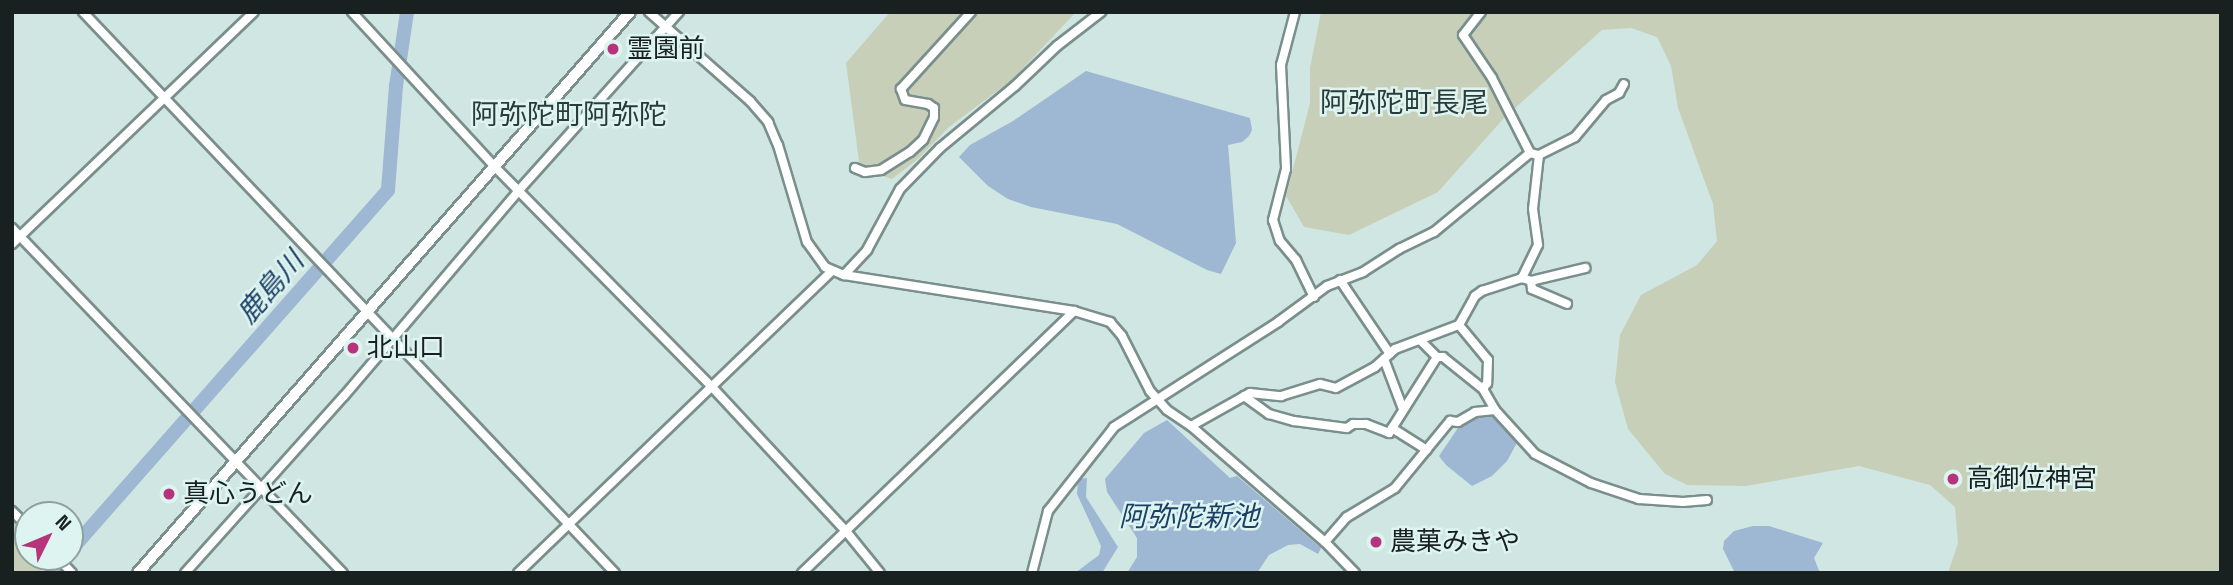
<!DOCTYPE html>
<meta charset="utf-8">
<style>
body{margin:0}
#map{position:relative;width:2233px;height:585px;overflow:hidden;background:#d0e6e3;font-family:"Space Grotesk","Noto Sans JP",sans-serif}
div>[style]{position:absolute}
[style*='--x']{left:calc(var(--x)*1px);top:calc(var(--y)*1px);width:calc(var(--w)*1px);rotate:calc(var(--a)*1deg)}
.green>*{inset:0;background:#c8cfb9}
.water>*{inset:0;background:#9eb7d2}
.river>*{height:14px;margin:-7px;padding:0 7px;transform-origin:7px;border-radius:7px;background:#9eb7d2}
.roads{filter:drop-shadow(2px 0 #7a8f8c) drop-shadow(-2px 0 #7a8f8c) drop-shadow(0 2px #7a8f8c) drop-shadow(0 -2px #7a8f8c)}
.street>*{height:8px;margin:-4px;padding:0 4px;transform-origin:4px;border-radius:4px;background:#fff}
.secondary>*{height:10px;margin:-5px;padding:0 5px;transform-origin:5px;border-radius:5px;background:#fff}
.dots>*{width:19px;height:19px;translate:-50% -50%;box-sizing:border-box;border:4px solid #ddf4f1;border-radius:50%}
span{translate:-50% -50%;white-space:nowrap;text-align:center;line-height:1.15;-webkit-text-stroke:5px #ddf4f1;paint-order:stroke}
.poi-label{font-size:26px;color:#192120}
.left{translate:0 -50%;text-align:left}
.neighbourhood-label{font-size:28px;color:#2a3c3a}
.water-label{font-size:28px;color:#1c3f66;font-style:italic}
.frame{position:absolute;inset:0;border:14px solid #192120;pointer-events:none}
.north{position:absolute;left:14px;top:501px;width:70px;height:70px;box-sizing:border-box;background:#ddf4f1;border:2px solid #8fa09d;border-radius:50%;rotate:47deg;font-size:19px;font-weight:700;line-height:28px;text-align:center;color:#192120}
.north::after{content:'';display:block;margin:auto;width:24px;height:32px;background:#b6347c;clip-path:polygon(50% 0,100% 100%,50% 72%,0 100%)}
</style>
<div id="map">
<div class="green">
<div style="clip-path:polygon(890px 12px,1076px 12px,1012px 80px,949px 127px,918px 159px,892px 179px,860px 169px,846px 63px)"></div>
<div style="clip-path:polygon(1321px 12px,2221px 12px,2221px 573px,1948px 573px,1958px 543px,1955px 507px,1930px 485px,1859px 466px,1746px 486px,1687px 485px,1665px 474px,1628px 429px,1615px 382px,1620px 335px,1641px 295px,1697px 265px,1717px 241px,1713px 204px,1678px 108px,1671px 66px,1657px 37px,1631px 28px,1602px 30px,1504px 118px,1438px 192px,1349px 235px,1304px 227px,1286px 196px,1310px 103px,1310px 68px)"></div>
<div style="clip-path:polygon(12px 521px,28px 537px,28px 557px,47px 557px,50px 560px,39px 573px,12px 573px)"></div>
</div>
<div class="water">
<div style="clip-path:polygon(1086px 71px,1250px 118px,1252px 130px,1249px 136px,1242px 142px,1228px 145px,1236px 243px,1221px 274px,1207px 270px,1117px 224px,1031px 207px,1008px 199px,988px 186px,959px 157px,970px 145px,1013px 121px)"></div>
<div style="clip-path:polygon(1484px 413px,1491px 413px,1503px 423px,1518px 441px,1507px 461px,1492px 476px,1472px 486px,1446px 465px,1439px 456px,1462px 422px)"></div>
<div style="clip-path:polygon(1167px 420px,1230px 478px,1237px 476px,1321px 548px,1318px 554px,1300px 544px,1288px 545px,1269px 555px,1257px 573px,1127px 573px,1137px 557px,1137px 538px,1107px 492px,1105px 479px,1144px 433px)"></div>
<div style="clip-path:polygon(1087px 478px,1086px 497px,1118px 547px,1102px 573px,1075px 573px,1099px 555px,1101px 546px,1077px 494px,1078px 479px)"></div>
<div style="clip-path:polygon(1753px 526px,1769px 526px,1823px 543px,1814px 558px,1820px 573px,1735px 573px,1723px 549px,1724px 541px,1734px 531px)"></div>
</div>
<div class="river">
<div style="--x:70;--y:551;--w:481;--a:-48.6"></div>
<div style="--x:388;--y:190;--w:104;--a:-85.6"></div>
<div style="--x:396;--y:86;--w:75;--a:-81.5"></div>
<div style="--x:51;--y:573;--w:21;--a:-49"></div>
</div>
<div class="roads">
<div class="street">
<div style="--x:83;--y:12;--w:773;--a:46.52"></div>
<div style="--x:352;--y:12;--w:209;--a:47.3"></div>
<div style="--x:494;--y:166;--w:309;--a:45.4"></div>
<div style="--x:711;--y:386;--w:197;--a:47.1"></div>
<div style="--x:845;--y:530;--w:55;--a:50.9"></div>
<div style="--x:649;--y:12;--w:135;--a:41.4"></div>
<div style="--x:750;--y:101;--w:28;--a:49"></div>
<div style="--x:768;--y:122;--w:25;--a:67"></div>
<div style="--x:778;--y:145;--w:101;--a:73.4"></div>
<div style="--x:807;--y:242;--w:31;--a:54"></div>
<div style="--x:825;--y:267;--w:21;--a:23"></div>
<div style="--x:844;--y:275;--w:233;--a:8.9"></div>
<div style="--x:1074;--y:311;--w:38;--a:17"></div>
<div style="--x:1110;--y:322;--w:18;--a:49"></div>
<div style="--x:1122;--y:336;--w:62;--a:63"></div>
<div style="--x:1150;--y:391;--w:25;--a:48"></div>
<div style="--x:1167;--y:410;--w:29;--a:34"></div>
<div style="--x:1191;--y:426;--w:177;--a:40.9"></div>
<div style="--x:1325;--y:542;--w:43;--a:45.9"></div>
<div style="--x:1295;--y:12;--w:55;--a:104.8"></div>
<div style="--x:1281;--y:65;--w:104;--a:87.2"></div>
<div style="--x:1286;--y:169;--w:53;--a:104.3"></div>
<div style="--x:1273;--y:220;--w:22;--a:72"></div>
<div style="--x:1280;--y:241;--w:25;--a:50"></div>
<div style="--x:1296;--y:260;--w:41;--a:64.1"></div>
<div style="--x:1481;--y:12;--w:29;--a:128"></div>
<div style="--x:1463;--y:35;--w:52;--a:56"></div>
<div style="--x:1492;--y:78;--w:84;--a:63.1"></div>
<div style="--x:1530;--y:153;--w:9;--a:13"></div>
<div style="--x:1539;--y:155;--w:54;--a:96.3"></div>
<div style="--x:1533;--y:209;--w:36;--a:82"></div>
<div style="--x:1538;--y:245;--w:37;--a:116"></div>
<div style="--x:1539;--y:155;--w:40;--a:-26.6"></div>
<div style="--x:1575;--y:137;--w:48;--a:-50"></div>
<div style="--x:1606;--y:100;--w:15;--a:-28"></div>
<div style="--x:1619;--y:93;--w:10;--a:-61"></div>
<div style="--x:855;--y:168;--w:11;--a:22"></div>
<div style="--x:865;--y:172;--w:16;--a:-7"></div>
<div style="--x:881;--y:170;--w:34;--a:-32"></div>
<div style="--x:910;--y:152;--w:18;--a:-43"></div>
<div style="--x:923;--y:140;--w:25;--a:-64"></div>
<div style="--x:934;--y:117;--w:9;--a:-90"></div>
<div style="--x:934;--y:108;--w:7;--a:-146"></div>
<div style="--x:928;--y:104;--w:23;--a:-170"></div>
<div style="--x:905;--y:100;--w:12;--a:-110"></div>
<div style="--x:901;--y:89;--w:104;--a:-47.7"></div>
<div style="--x:12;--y:228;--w:478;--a:46.2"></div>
<div style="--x:12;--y:244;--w:335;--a:-43.8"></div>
<div style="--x:844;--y:275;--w:34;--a:-47"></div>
<div style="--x:867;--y:250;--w:69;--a:-61.6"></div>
<div style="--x:900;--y:189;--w:57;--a:-45.7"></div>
<div style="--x:940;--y:148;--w:97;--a:-39.6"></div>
<div style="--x:1015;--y:86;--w:58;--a:-43.6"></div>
<div style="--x:1057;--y:46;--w:56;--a:-37.7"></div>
<div style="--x:1340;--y:280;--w:89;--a:56"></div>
<div style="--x:1531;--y:281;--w:8;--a:83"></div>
<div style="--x:1532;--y:289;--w:38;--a:23"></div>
<div style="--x:1459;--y:325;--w:45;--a:50.4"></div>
<div style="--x:1488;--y:360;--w:23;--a:92"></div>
<div style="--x:1487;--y:383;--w:7;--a:124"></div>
<div style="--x:1420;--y:340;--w:24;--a:45"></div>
<div style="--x:1384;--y:359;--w:53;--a:69.2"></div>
<div style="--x:1244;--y:396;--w:31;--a:36"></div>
<div style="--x:1269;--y:414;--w:26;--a:16"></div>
<div style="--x:1294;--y:421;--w:53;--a:7.5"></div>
<div style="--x:1347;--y:428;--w:7;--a:-34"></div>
<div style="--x:1353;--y:424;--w:13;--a:0"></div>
<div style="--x:1366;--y:424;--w:25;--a:21"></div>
<div style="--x:1389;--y:433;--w:90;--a:-57.7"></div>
<div style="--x:1437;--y:357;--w:6;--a:0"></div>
<div style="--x:1443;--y:357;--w:51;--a:38.7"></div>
<div style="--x:1483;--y:389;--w:24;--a:60"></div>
<div style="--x:1495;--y:410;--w:59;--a:47.7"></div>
<div style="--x:1535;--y:454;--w:63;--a:27.4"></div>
<div style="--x:1591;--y:483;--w:51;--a:18.4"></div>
<div style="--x:1639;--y:499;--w:44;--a:3.9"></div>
<div style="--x:1683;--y:502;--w:24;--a:-5"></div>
<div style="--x:1191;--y:426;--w:68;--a:-29.2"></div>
<div style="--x:1250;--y:393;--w:31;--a:6"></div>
<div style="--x:1281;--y:396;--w:41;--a:-17.1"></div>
<div style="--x:1320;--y:384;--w:16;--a:14"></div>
<div style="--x:1336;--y:388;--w:44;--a:-28.3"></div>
<div style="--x:1375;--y:367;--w:27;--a:-42"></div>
<div style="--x:1395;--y:349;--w:68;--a:-20.6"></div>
<div style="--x:1459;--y:325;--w:33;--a:-61"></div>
<div style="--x:1475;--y:296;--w:9;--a:-36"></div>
<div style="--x:1482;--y:291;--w:42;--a:-18"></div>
<div style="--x:1522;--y:278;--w:9;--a:18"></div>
<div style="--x:1531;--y:281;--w:56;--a:-13.5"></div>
<div style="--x:1392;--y:428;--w:41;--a:32.2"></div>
<div style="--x:12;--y:511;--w:23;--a:45"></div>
<div style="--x:1325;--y:542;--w:33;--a:-49"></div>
<div style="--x:1347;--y:517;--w:56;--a:-31.1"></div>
<div style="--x:1395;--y:488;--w:87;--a:-50.6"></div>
<div style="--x:1450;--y:421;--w:8;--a:7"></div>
<div style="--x:1458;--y:422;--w:20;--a:-30"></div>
<div style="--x:1475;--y:412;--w:20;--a:-6"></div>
<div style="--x:57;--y:557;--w:22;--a:47"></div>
<div style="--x:185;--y:573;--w:238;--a:-48.1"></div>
<div style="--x:344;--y:396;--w:272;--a:-49.6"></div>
<div style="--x:520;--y:189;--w:238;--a:-48.1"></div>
<div style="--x:518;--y:573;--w:434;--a:-43.9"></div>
<div style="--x:802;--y:573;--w:378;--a:-43.9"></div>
<div style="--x:1032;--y:573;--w:64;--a:-75.5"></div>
<div style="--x:1048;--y:511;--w:107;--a:-51.8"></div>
<div style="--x:1114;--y:427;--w:195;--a:-32.6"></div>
<div style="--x:1278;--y:322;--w:61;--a:-36.3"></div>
<div style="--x:1327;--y:286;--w:39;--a:-21"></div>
<div style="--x:1363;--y:272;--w:43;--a:-32.6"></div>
<div style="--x:1399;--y:249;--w:39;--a:-26"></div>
<div style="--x:1434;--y:232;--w:124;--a:-39.5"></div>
</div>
<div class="secondary">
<div style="--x:138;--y:573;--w:746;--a:-48.75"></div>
</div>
</div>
<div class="dots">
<div style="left:613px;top:49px;background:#b6347c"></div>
<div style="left:353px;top:348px;background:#b6347c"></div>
<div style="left:1953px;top:479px;background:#b6347c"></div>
<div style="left:169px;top:494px;background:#b6347c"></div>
<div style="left:1376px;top:542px;background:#b6347c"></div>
</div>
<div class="poi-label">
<span class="left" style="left:627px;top:49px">霊園前</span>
<span class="left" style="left:367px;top:348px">北山口</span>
<span class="left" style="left:1967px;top:479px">高御位神宮</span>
<span class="left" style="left:183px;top:494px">真心うどん</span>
<span class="left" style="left:1390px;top:542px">農菓みきや</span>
</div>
<div class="neighbourhood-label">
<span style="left:1404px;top:102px">阿弥陀町長尾</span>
<span style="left:569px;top:114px">阿弥陀町阿弥陀</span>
</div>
<div class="water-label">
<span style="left:270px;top:287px;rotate:-49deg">鹿島川</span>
<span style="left:1189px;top:516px">阿弥陀新池</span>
</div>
<div class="frame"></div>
<div class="north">N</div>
</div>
